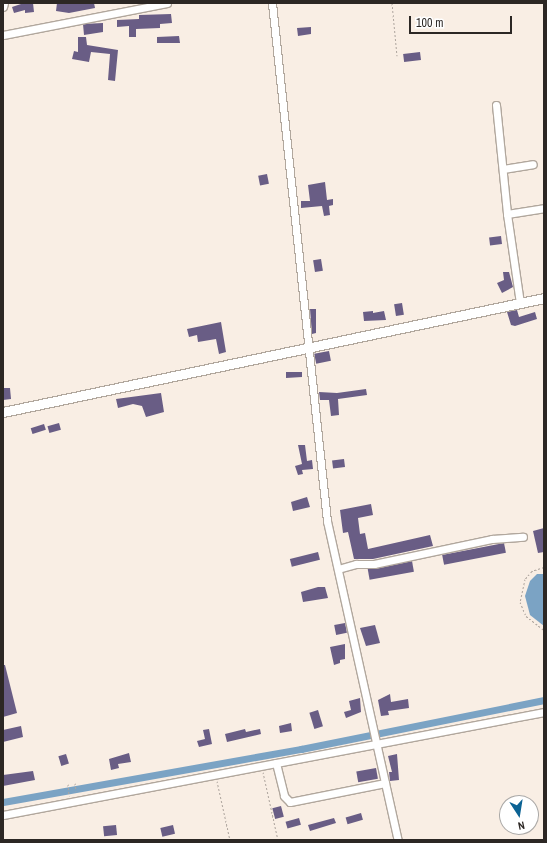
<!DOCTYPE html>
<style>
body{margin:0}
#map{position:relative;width:547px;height:843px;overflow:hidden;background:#f9eee4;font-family:"Archivo Narrow",sans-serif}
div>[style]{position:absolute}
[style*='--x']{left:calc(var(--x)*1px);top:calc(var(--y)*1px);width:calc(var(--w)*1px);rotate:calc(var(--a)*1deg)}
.water>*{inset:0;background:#7ba3c4}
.canal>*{height:7px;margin:-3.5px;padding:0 3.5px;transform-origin:3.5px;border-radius:3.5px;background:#7ba3c4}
.building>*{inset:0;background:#695d85;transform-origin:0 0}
.path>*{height:1px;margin-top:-0.5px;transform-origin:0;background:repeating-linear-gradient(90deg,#ada49d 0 2px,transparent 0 4px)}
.roads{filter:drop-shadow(1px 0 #b1a79d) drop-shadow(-1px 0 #b1a79d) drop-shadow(0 1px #b1a79d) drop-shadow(0 -1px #b1a79d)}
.minor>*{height:7px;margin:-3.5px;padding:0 3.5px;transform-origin:3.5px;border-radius:3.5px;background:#fff}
.tertiary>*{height:9px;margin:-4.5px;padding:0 4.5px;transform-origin:4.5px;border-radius:4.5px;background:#fff}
span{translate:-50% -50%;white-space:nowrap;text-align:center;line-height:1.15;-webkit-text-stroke:4px #fff;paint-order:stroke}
.frame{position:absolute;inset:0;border:4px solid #2c2724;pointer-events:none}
.north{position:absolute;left:499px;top:795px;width:40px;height:40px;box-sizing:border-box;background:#fff;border:1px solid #aba9a7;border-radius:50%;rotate:168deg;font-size:11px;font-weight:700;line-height:16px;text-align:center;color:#2c2724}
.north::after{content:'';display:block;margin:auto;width:14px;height:18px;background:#0c6394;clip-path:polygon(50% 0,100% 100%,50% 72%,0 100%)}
.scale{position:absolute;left:409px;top:16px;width:103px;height:18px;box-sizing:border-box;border:2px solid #2c2724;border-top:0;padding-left:5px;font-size:12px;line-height:14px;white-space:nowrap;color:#2c2724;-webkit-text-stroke:3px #fff;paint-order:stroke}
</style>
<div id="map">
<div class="water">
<div style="clip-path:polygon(537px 574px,544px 574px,544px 626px,530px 615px,525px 596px,530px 581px)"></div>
</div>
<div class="canal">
<div style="--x:3;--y:802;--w:303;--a:-10.1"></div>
<div style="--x:301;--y:749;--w:248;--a:-11.4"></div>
</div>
<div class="building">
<div style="clip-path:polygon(24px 3px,33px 3px,34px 12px,25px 13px,25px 10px,14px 13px,12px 7px)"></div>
<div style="clip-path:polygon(57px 3px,94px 3px,95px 8px,69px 13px,56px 11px)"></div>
<div style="clip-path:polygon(171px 14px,172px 23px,160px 24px,160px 28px,136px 29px,136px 37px,129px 37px,129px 26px,117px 27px,117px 20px,139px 19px,139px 15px)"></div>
<div style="clip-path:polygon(103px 23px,103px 32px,84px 35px,83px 24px)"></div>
<div style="clip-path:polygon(311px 27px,311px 34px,298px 36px,297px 28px)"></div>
<div style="clip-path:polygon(179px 36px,180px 43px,157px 43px,157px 37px)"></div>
<div style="clip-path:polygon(78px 37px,86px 37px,87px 45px,118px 50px,115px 81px,108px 80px,110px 54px,91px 52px,89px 62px,72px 59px,74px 51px,78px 52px)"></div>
<div style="left:420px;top:52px;width:8px;height:17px;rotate:83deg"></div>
<div style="left:267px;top:174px;width:10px;height:9px;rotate:79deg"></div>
<div style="clip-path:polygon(325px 182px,327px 200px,333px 199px,333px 205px,329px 206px,330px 215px,324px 216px,322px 206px,301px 208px,301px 201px,310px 201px,308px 185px)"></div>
<div style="left:501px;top:236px;width:8px;height:12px;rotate:83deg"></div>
<div style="left:321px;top:259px;width:12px;height:8px;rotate:81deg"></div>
<div style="clip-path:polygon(503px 272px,509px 272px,513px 287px,502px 293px,497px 283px,504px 280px)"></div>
<div style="left:402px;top:303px;width:12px;height:8px;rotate:81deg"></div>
<div style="clip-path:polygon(310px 309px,316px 309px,316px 333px,312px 334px)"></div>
<div style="clip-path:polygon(517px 310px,519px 317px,535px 312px,537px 319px,515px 326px,511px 325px,507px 312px)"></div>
<div style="clip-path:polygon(373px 311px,373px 313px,384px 311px,386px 320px,364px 321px,363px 312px)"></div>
<div style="clip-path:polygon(221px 322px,226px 352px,219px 354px,216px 339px,198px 342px,197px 335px,189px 337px,187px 329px)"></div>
<div style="left:329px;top:351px;width:10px;height:15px;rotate:79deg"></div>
<div style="clip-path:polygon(286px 372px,302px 372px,302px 377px,286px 378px)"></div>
<div style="clip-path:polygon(3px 388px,10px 388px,11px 399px,3px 400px)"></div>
<div style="clip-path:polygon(366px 389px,367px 395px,338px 399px,339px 415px,331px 416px,329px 400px,320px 400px,319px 392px,337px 393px)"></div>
<div style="clip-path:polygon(161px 393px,164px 412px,146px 417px,142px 406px,133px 404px,118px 408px,116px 399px)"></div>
<div style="left:59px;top:423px;width:7px;height:12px;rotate:74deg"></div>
<div style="left:44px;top:424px;width:6px;height:14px;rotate:72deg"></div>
<div style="clip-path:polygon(298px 445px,305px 445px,307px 461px,312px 460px,313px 469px,302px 470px,303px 474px,298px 475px,295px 466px,302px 464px)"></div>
<div style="left:344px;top:459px;width:8px;height:12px;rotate:83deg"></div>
<div style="clip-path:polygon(307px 497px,310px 507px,293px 511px,291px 502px)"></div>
<div style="clip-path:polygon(371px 504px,373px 515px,358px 518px,360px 534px,365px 533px,368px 549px,430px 535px,433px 546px,373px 559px,354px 559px,348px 532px,343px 533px,340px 510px)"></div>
<div style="clip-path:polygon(544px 528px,544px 552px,538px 553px,533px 531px)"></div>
<div style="left:504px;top:543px;width:10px;height:63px;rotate:79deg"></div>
<div style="left:318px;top:552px;width:8px;height:29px;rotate:76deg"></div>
<div style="left:412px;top:561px;width:11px;height:45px;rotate:80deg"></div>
<div style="clip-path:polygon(318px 587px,325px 587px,328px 598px,303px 602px,301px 592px)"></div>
<div style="left:345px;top:623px;width:10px;height:11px;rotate:79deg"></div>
<div style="clip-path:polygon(375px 625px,380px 643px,366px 646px,360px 628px)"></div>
<div style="clip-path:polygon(345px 644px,345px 659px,340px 660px,340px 663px,334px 665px,330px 647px)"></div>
<div style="clip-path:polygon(3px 665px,5px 665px,17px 713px,3px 717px)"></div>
<div style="clip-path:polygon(390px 694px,391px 702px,408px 699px,409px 708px,388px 711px,389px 715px,381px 716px,378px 700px)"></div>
<div style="clip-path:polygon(360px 698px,361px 712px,346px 718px,344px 712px,351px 710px,349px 701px)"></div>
<div style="left:318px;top:710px;width:17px;height:9px;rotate:73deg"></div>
<div style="clip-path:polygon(291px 723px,292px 731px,280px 733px,279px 726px)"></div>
<div style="clip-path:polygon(21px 726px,23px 737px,3px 742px,3px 730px)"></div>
<div style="clip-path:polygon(209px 729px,212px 744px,199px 747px,197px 741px,205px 739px,203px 730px)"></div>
<div style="clip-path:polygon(245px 729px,246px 732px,260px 729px,261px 734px,227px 742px,225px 734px)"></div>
<div style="clip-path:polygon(129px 753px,131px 762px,118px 764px,119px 768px,111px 770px,109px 759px)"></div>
<div style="left:66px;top:754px;width:10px;height:8px;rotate:73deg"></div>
<div style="clip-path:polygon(397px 754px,399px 780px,390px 781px,389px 772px,392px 772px,388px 756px)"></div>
<div style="left:376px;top:768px;width:11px;height:20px;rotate:80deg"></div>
<div style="clip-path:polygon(33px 771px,35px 780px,3px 786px,3px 775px)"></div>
<div style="left:281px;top:806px;width:11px;height:9px;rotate:75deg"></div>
<div style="left:361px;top:813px;width:7px;height:16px;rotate:74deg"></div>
<div style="left:299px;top:818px;width:7px;height:14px;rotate:74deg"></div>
<div style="clip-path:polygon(334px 818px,336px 823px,310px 831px,308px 825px)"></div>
<div style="left:116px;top:825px;width:10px;height:13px;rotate:84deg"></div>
<div style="left:173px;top:825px;width:9px;height:13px;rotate:77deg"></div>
</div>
<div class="path">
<div style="--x:392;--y:3;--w:53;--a:84.6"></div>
<div style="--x:544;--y:567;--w:13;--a:162"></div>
<div style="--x:532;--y:571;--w:11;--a:131"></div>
<div style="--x:525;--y:579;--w:24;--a:102"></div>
<div style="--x:520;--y:602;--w:15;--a:67"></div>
<div style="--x:526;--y:616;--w:23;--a:38"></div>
<div style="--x:263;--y:772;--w:70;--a:77.6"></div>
<div style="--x:217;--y:781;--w:60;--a:77.6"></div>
<div style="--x:75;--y:783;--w:8;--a:83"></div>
<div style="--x:68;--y:784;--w:12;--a:85"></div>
</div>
<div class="roads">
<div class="minor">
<div style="--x:272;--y:3;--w:521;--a:83.94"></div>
<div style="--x:327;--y:521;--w:327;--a:77.5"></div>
<div style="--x:3;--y:7;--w:4;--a:-76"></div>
<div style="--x:3;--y:35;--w:167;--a:-11"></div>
<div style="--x:496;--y:105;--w:110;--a:84.2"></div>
<div style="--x:507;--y:214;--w:90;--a:81.7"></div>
<div style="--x:503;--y:169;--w:30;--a:-9"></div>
<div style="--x:507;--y:214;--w:37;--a:-9"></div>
<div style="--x:338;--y:569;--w:19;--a:-16"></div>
<div style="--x:356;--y:564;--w:18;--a:0"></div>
<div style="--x:374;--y:564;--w:121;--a:-12"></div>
<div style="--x:492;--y:539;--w:31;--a:-4"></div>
<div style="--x:276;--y:763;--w:34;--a:76"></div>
<div style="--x:284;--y:796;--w:8;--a:45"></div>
<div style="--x:290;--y:802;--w:97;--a:-11.3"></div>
<div style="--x:3;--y:815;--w:551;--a:-10.78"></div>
</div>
<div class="tertiary">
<div style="--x:3;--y:412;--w:553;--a:-11.9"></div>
</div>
</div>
<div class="frame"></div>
<div class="north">N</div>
<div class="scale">100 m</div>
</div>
